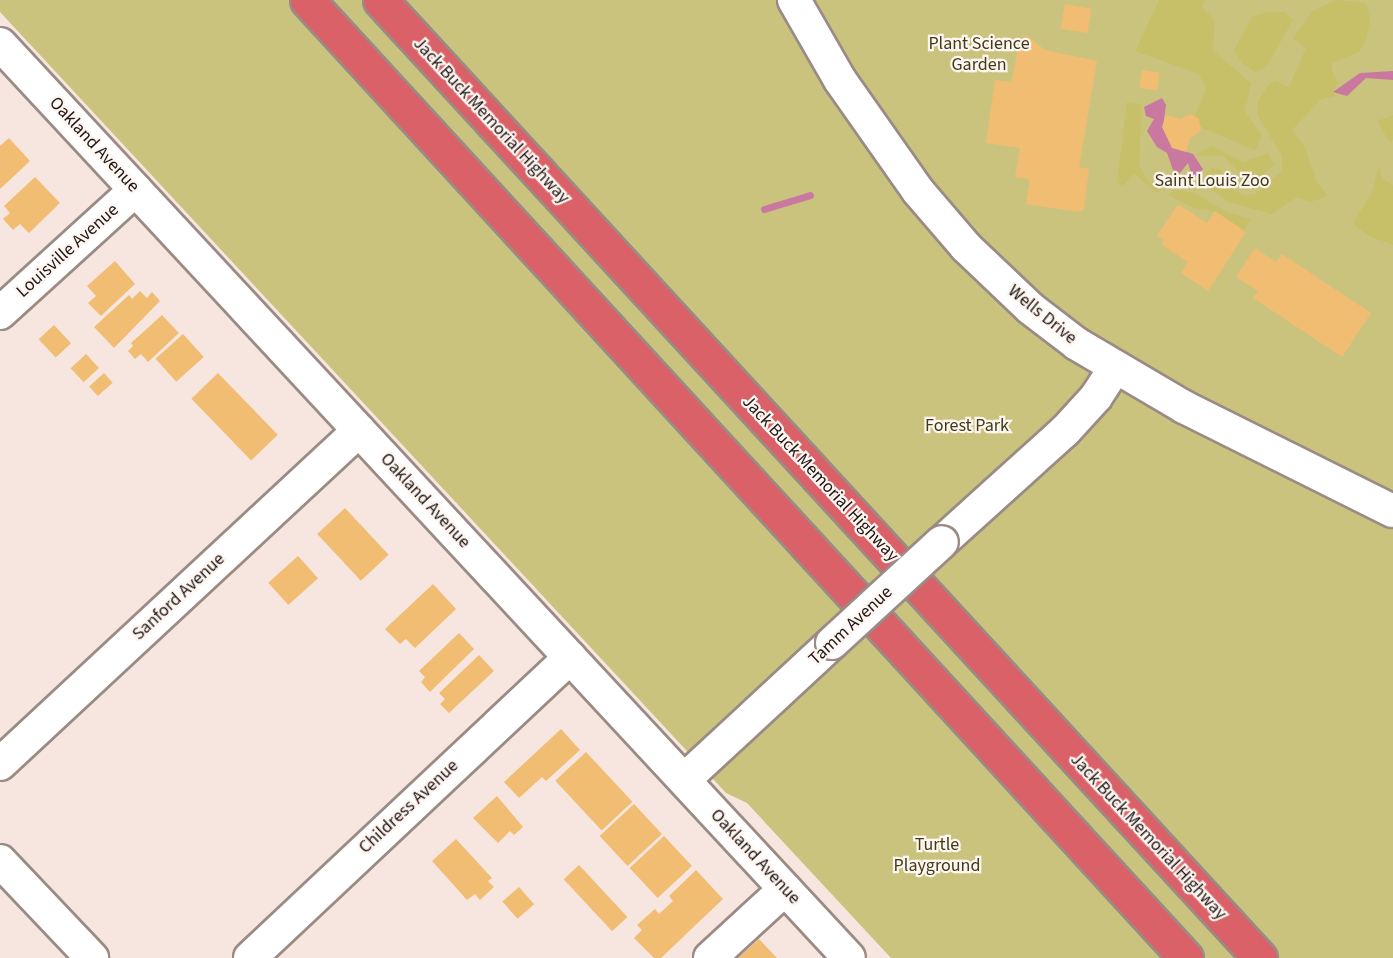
<!DOCTYPE html>
<style>
body{margin:0}
#map{position:relative;width:1393px;height:958px;overflow:hidden;background:#f7e6df;font-family:"Source Sans 3",sans-serif}
div>[style]{position:absolute}
[style*='--x']{left:calc(var(--x)*1px);top:calc(var(--y)*1px);width:calc(var(--w)*1px);rotate:calc(var(--a)*1deg)}
.green>*{inset:0;background:#cac37e}
.forest>*{inset:0;background:#c8bf69}
.water>*{inset:0;background:#c979a0}
.stream>*{height:7px;margin:-3.5px;padding:0 3.5px;transform-origin:3.5px;border-radius:3.5px;background:#c979a0}
.building>*{inset:0;background:#f1bd73;transform-origin:0 0}
.roads{filter:drop-shadow(2px 0 #9a8b85) drop-shadow(-2px 0 #9a8b85) drop-shadow(0 2px #9a8b85) drop-shadow(0 -2px #9a8b85)}
.minor>*{height:32px;margin:-16px;padding:0 16px;transform-origin:16px;border-radius:16px;background:#fff}
.highway>*{height:33px;margin:-16.5px;padding:0 16.5px;transform-origin:16.5px;border-radius:16.5px;background:#db6169}
.bridges{filter:drop-shadow(2px 0 #9a8b85) drop-shadow(-2px 0 #9a8b85) drop-shadow(0 2px #9a8b85) drop-shadow(0 -2px #9a8b85)}
.minor-bridge>*{height:32px;margin:-16px;padding:0 16px;transform-origin:16px;border-radius:16px;background:#fff}
span{translate:-50% -50%;white-space:nowrap;text-align:center;line-height:1.15;-webkit-text-stroke:4.5px #fff5f1;paint-order:stroke}
.park-label{font-size:18px;color:#3f3b16}
.street-label{font-size:18px;color:#1d1815}
</style>
<div id="map">
<div class="green">
<div style="clip-path:polygon(0 0,1393px 0,1393px 958px,891px 958px,747px 803px,726px 793px,0 12px)"></div>
</div>
<div class="forest">
<div style="clip-path:polygon(1159px 0,1205px 0,1202px 7px,1215px 21px,1213px 51px,1251px 83px,1245px 112px,1262px 136px,1255px 150px,1202px 128px,1195px 116px,1206px 89px,1199px 74px,1135px 51px)"></div>
<div style="clip-path:polygon(1336px 0,1366px 3px,1370px 19px,1366px 42px,1358px 53px,1333px 62px,1331px 68px,1338px 83px,1333px 90px,1335px 96px,1320px 100px,1292px 130px,1304px 145px,1317px 182px,1328px 196px,1310px 202px,1297px 197px,1272px 214px,1231px 203px,1204px 185px,1206px 172px,1212px 168px,1220px 169px,1234px 190px,1244px 195px,1255px 194px,1282px 171px,1282px 156px,1258px 116px,1257px 103px,1269px 84px,1275px 81px,1289px 87px,1306px 48px,1293px 38px,1312px 11px)"></div>
<div style="clip-path:polygon(1268px 12px,1285px 12px,1293px 20px,1267px 66px,1256px 73px,1242px 63px,1234px 50px,1252px 17px)"></div>
<div style="clip-path:polygon(1127px 102px,1142px 104px,1139px 165px,1150px 184px,1161px 191px,1158px 193px,1134px 174px,1123px 186px,1117px 182px)"></div>
<div style="clip-path:polygon(1393px 115px,1393px 140px,1390px 143px,1377px 121px)"></div>
<div style="clip-path:polygon(1212px 146px,1243px 162px,1268px 153px,1274px 164px,1264px 175px,1246px 179px,1223px 156px,1193px 156px)"></div>
<div style="clip-path:polygon(1379px 165px,1382px 178px,1393px 185px,1393px 245px,1369px 236px,1353px 224px,1372px 192px)"></div>
<div style="clip-path:polygon(1175px 190px,1195px 193px,1226px 212px,1251px 219px,1243px 231px,1212px 211px,1194px 208px,1168px 195px)"></div>
</div>
<div class="water">
<div style="clip-path:polygon(1393px 71px,1393px 80px,1366px 78px,1347px 96px,1333px 92px,1360px 73px)"></div>
<div style="clip-path:polygon(1162px 98px,1166px 105px,1163px 127px,1172px 147px,1193px 154px,1203px 169px,1193px 179px,1188px 163px,1180px 173px,1173px 170px,1167px 153px,1157px 147px,1147px 131px,1154px 119px,1146px 116px,1144px 107px)"></div>
</div>
<div class="stream">
<div style="--x:764;--y:209;--w:48;--a:-16.9"></div>
</div>
<div class="building">
<div style="left:1065px;top:4px;width:27px;height:25px;rotate:10deg"></div>
<div style="clip-path:polygon(1026px 35px,1045px 50px,1097px 61px,1079px 167px,1089px 169px,1084px 209px,1079px 212px,1026px 204px,1030px 179px,1015px 177px,1020px 148px,986px 143px,995px 80px,1011px 82px,1020px 41px)"></div>
<div style="left:1142px;top:70px;width:18px;height:18px;rotate:9deg"></div>
<div style="clip-path:polygon(1191px 114px,1199px 119px,1201px 131px,1190px 138px,1186px 152px,1172px 148px,1162px 127px,1166px 115px,1180px 119px)"></div>
<div style="clip-path:polygon(9px 138px,30px 161px,0 189px,0 146px)"></div>
<div style="clip-path:polygon(35px 177px,60px 203px,29px 233px,20px 224px,13px 230px,3px 219px,10px 213px,4px 206px)"></div>
<div style="clip-path:polygon(1178px 204px,1207px 223px,1215px 211px,1246px 232px,1208px 291px,1181px 273px,1188px 262px,1162px 245px,1164px 240px,1157px 236px)"></div>
<div style="clip-path:polygon(1255px 248px,1276px 262px,1282px 254px,1371px 313px,1342px 357px,1253px 298px,1258px 291px,1236px 277px)"></div>
<div style="clip-path:polygon(115px 261px,135px 284px,101px 316px,88px 303px,96px 296px,87px 286px)"></div>
<div style="clip-path:polygon(140px 291px,147px 298px,152px 292px,160px 301px,114px 348px,94px 327px,129px 295px,132px 299px)"></div>
<div style="clip-path:polygon(162px 315px,179px 333px,148px 362px,141px 354px,135px 359px,128px 351px,133px 346px,131px 343px)"></div>
<div style="left:54px;top:325px;width:25px;height:21px;rotate:47deg"></div>
<div style="left:183px;top:334px;width:31px;height:37px;rotate:48deg"></div>
<div style="left:86px;top:354px;width:19px;height:21px;rotate:47deg"></div>
<div style="left:104px;top:373px;width:13px;height:20px;rotate:48deg"></div>
<div style="left:218px;top:373px;width:86px;height:37px;rotate:46deg"></div>
<div style="left:345px;top:508px;width:64px;height:38px;rotate:47deg"></div>
<div style="left:298px;top:556px;width:30px;height:40px;rotate:48deg"></div>
<div style="clip-path:polygon(433px 584px,456px 609px,415px 648px,406px 639px,400px 644px,385px 629px)"></div>
<div style="clip-path:polygon(459px 633px,474px 649px,430px 692px,421px 682px,425px 677px,419px 671px)"></div>
<div style="clip-path:polygon(479px 655px,494px 671px,449px 713px,440px 704px,445px 699px,439px 693px)"></div>
<div style="clip-path:polygon(561px 729px,580px 750px,546px 781px,542px 777px,519px 798px,504px 782px)"></div>
<div style="left:586px;top:752px;width:68px;height:42px;rotate:47deg"></div>
<div style="clip-path:polygon(497px 796px,523px 827px,514px 835px,510px 831px,498px 843px,473px 818px)"></div>
<div style="left:634px;top:804px;width:41px;height:47px;rotate:47deg"></div>
<div style="left:664px;top:836px;width:41px;height:47px;rotate:47deg"></div>
<div style="clip-path:polygon(456px 839px,492px 878px,488px 881px,494px 887px,480px 900px,475px 894px,467px 900px,432px 861px)"></div>
<div style="left:579px;top:865px;width:71px;height:21px;rotate:47deg"></div>
<div style="clip-path:polygon(696px 870px,723px 899px,661px 958px,654px 958px,634px 938px,642px 930px,637px 925px,655px 909px,659px 914px,673px 901px,669px 896px)"></div>
<div style="left:519px;top:887px;width:23px;height:22px;rotate:49deg"></div>
<div style="clip-path:polygon(759px 939px,777px 958px,738px 958px)"></div>
</div>
<div class="roads">
<div class="minor">
<div style="--x:794;--y:0;--w:92;--a:60.1"></div>
<div style="--x:840;--y:80;--w:136;--a:54.9"></div>
<div style="--x:918;--y:191;--w:74;--a:49.4"></div>
<div style="--x:966;--y:247;--w:88;--a:43.6"></div>
<div style="--x:1030;--y:308;--w:59;--a:37.5"></div>
<div style="--x:1077;--y:344;--w:124;--a:30.5"></div>
<div style="--x:1184;--y:407;--w:233;--a:26.5"></div>
<div style="--x:0;--y:44;--w:1247;--a:47.11"></div>
<div style="--x:0;--y:313;--w:183;--a:-42.3"></div>
<div style="--x:942;--y:542;--w:166;--a:-42.1"></div>
<div style="--x:1065;--y:431;--w:46;--a:-47.6"></div>
<div style="--x:1096;--y:397;--w:35;--a:-57"></div>
<div style="--x:0;--y:764;--w:490;--a:-42.9"></div>
<div style="--x:684;--y:780;--w:202;--a:-42.8"></div>
<div style="--x:0;--y:861;--w:134;--a:46.5"></div>
<div style="--x:250;--y:958;--w:439;--a:-43.2"></div>
<div style="--x:710;--y:958;--w:102;--a:-42.6"></div>
</div>
<div class="highway">
<div style="--x:307;--y:0;--w:1300;--a:47.46"></div>
<div style="--x:380;--y:0;--w:1301;--a:47.43"></div>
</div>
</div>
<div class="bridges">
<div class="minor-bridge">
<div style="--x:832;--y:643;--w:149;--a:-42.6"></div>
</div>
</div>
<div class="park-label">
<span style="left:979px;top:55px">Plant Science<br>Garden</span>
<span style="left:1212px;top:181px">Saint Louis Zoo</span>
<span style="left:967px;top:426px">Forest Park</span>
<span style="left:937px;top:856px">Turtle<br>Playground</span>
</div>
<div class="street-label">
<span style="left:491px;top:121px;rotate:47deg">Jack Buck Memorial Highway</span>
<span style="left:94px;top:145px;rotate:47deg">Oakland Avenue</span>
<span style="left:68px;top:251px;rotate:-42deg">Louisville Avenue</span>
<span style="left:1042px;top:315px;rotate:39deg">Wells Drive</span>
<span style="left:820px;top:479px;rotate:47deg">Jack Buck Memorial Highway</span>
<span style="left:425px;top:501px;rotate:47deg">Oakland Avenue</span>
<span style="left:179px;top:597px;rotate:-43deg">Sanford Avenue</span>
<span style="left:851px;top:626px;rotate:-43deg">Tamm Avenue</span>
<span style="left:409px;top:807px;rotate:-43deg">Childress Avenue</span>
<span style="left:1148px;top:837px;rotate:47deg">Jack Buck Memorial Highway</span>
<span style="left:755px;top:857px;rotate:47deg">Oakland Avenue</span>
</div>
</div>
